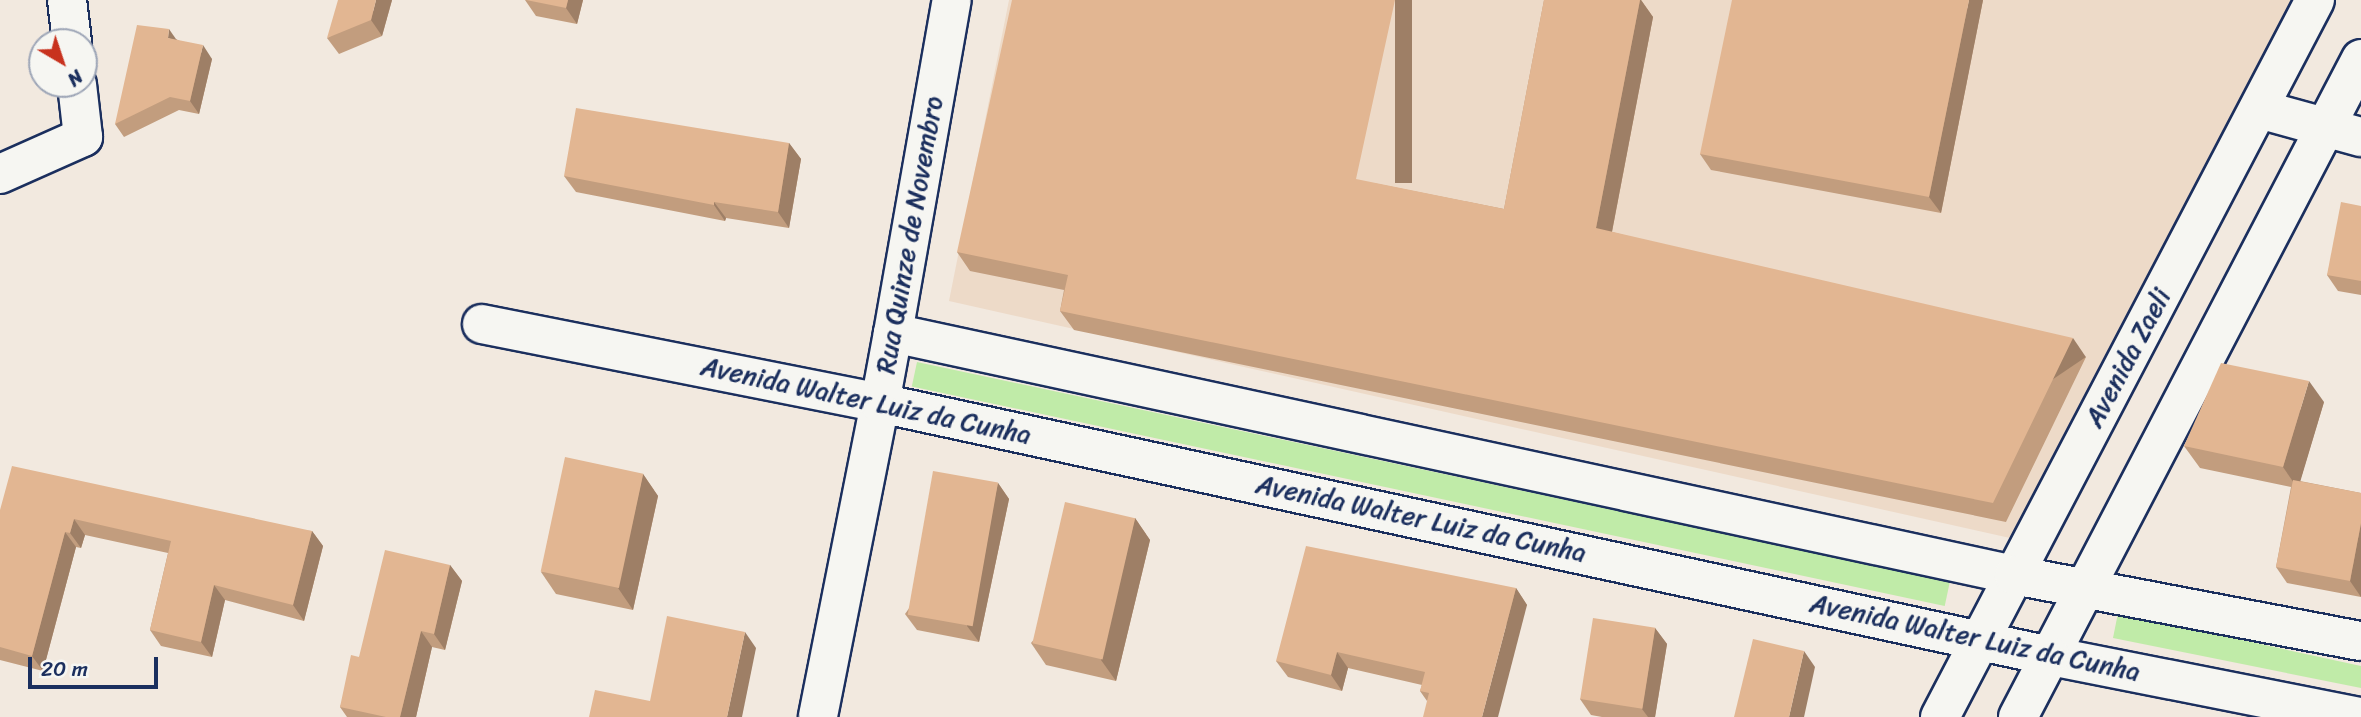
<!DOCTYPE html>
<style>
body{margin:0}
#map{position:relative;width:2361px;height:717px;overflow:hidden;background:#f2e9df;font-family:Sriracha,sans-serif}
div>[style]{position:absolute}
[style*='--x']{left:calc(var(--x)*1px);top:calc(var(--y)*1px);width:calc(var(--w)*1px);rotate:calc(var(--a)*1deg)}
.built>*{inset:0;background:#eddac8}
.green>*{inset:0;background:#c0eba8;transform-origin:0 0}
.roads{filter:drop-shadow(2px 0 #1b2f5e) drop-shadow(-2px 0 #1b2f5e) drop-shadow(0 2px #1b2f5e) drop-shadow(0 -2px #1b2f5e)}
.street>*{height:38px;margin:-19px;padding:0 19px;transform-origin:19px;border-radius:19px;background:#f6f6f2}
.secondary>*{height:38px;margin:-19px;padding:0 19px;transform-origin:19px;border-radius:19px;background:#f6f6f2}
.wall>*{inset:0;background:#c29d7e}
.shaded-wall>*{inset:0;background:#9e7f66;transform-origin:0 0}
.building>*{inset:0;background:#e2b692;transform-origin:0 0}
span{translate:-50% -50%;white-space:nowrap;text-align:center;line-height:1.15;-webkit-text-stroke:5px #f6f6f2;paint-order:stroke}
.street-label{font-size:26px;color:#1b2f5e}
.north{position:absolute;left:28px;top:28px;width:70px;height:70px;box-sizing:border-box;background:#f6f6f2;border:2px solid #9ea6b7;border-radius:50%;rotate:141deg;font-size:19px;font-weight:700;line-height:28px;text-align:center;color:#1b2f5e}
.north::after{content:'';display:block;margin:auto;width:24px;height:32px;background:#c8321e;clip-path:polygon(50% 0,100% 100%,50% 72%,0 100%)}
.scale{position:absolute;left:28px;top:657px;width:130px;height:32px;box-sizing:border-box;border:4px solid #1b2f5e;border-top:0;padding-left:9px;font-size:21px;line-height:24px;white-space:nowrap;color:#1b2f5e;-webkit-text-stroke:5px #f6f6f2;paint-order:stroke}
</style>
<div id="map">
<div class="built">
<div style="clip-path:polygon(1009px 0,2293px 0,2019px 540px,949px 301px)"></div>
</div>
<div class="green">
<div style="left:917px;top:362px;width:1056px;height:25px;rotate:12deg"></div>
<div style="clip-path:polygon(2118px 613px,2361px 666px,2361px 688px,2113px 638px)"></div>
</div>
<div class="roads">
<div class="street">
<div style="--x:67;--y:0;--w:42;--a:83.2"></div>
<div style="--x:2259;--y:109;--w:106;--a:15.4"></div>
<div style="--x:0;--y:174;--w:91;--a:-24"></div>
<div style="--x:83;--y:137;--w:53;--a:-96.5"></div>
<div style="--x:482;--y:324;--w:406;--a:11.2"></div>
<div style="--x:880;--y:403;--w:320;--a:101.2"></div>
<div style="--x:893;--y:333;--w:338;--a:-80"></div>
</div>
<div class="secondary">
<div style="--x:1940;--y:717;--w:809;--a:-62.39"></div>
<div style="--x:2018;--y:717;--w:742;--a:-62.47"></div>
<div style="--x:2359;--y:717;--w:315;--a:-168.8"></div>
<div style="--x:2050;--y:656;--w:1197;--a:-167.8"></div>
<div style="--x:880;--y:403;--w:71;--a:-79.5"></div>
<div style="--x:893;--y:333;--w:1147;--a:12.18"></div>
<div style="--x:2014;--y:575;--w:353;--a:10.8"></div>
</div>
</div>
<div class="wall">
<div style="clip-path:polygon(392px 0,382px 36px,339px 54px,327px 38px)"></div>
<div style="clip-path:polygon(525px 0,583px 0,577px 24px,536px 16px)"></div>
<div style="clip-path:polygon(1544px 0,1641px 0,1653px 17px,1612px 232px,2086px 357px,2006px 522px,1074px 330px,1060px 311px,1064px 290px,970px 271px,957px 252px,1373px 183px,1504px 209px)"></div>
<div style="clip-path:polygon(1983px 0,1941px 213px,1711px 170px,1700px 154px)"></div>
<div style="clip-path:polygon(176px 39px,212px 59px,199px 114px,179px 110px,124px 137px,115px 124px)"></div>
<div style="clip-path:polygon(789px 143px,801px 159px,789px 228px,726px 218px,725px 221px,576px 192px,564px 176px)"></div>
<div style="clip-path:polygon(2361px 206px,2361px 295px,2338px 291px,2327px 275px)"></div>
<div style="clip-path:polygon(2324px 402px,2300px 481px,2361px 493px,2361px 597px,2287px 583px,2276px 567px,2291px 487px,2200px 468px,2184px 446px)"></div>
<div style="clip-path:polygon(643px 474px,658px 496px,633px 610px,556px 594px,541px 572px)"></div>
<div style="clip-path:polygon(998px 483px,1009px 499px,979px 642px,917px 630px,905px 614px)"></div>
<div style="clip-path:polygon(0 510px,312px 531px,323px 546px,304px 621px,225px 600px,212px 657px,161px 646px,150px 630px,168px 553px,85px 535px,81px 548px,76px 547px,43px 671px,0 660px)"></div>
<div style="clip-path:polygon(1135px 518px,1150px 540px,1116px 681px,1046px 665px,1031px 643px)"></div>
<div style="clip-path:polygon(450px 565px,462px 581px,445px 650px,432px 647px,416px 717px,347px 717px,340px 707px,359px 657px)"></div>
<div style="clip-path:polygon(1516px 588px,1527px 605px,1427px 701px,1420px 691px,1422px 685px,1348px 668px,1342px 691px,1288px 677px,1276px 661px)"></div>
<div style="clip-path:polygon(1655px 628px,1667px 644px,1655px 717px,1602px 717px,1591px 715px,1580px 699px)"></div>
</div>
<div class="shaded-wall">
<div style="clip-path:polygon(376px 0,392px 0,382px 36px,371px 20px)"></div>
<div style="clip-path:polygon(568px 0,583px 0,577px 24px,566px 8px)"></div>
<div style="left:1395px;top:0;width:17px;height:183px"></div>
<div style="clip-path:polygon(1640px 0,1641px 0,1653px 17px,1609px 247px,1596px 228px)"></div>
<div style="clip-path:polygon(1969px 0,1983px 0,1941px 213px,1929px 197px)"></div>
<div style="clip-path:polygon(169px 29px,178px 42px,168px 38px)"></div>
<div style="clip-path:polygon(203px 45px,212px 59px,199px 114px,190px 101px)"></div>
<div style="clip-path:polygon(789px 143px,801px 159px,789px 228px,778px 212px)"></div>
<div style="clip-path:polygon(714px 202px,726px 218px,725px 221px,714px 205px)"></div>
<div style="left:2073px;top:338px;width:23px;height:183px;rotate:56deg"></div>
<div style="clip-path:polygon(2309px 381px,2324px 402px,2298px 489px,2283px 467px)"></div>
<div style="clip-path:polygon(643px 474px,658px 496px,633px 610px,618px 588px)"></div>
<div style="clip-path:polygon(998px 483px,1009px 499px,979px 642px,967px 626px)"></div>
<div style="clip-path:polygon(1135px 518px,1150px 540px,1116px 681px,1101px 660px)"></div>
<div style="clip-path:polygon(74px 519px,85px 535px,81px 548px,70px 533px)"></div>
<div style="clip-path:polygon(2361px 523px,2361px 597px,2350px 581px)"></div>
<div style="clip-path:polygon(312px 531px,323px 546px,304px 621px,293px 605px)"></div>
<div style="clip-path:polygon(65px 532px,76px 547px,43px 671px,32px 656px)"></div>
<div style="clip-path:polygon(450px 565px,462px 581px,445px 650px,434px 634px)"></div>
<div style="clip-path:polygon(214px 585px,225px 600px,212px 657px,201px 642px)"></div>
<div style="clip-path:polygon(1516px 588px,1527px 605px,1498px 717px,1482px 717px)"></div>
<div style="clip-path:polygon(1655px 628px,1667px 644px,1655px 717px,1648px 717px,1642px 709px)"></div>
<div style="clip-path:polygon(421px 631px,432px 647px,416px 717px,400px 717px)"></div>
<div style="clip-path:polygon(745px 632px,756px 648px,742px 717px,727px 717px)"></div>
<div style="clip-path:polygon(1804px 651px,1815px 667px,1804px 717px,1789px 717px)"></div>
<div style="clip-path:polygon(1337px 652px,1348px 668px,1342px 691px,1331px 675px)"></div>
</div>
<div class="building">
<div style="clip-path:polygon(338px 0,376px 0,371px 20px,327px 38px)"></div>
<div style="clip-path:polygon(526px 0,568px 0,566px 8px)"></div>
<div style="clip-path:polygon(1012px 0,1395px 0,1356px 179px,1504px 209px,1544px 0,1640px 0,1596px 228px,2073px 338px,1993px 503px,1060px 311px,1068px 275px,957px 252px)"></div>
<div style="clip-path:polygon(1732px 0,1969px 0,1929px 197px,1700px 154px)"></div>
<div style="clip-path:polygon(137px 25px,169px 29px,168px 38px,203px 45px,190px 101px,170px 97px,115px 124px)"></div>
<div style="clip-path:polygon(576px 108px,789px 143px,778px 212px,714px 202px,714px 205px,564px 176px)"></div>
<div style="clip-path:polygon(2341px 202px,2361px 206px,2361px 281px,2327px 275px)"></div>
<div style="clip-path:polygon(2221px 363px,2309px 381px,2283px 467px,2184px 446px)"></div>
<div style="left:565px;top:457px;width:80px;height:117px;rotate:12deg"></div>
<div style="clip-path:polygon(12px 466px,312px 531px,293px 605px,214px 585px,201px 642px,150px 630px,171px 541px,74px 519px,70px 533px,65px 532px,32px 656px,0 647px,0 510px)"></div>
<div style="left:933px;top:471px;width:66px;height:146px;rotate:10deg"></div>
<div style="clip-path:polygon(2293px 480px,2361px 493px,2361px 523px,2350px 581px,2276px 567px)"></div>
<div style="left:1065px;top:502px;width:72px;height:145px;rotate:13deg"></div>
<div style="clip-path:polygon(1306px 546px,1516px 588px,1482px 717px,1423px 717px,1429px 693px,1420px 691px,1425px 672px,1337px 652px,1331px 675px,1276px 661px)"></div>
<div style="clip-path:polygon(385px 550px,450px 565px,434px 634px,421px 631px,400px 717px,386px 717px,340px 707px,351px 655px,359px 657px)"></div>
<div style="clip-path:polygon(667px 616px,745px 632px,727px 717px,589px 717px,595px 690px,650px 701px)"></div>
<div style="left:1593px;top:618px;width:63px;height:82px;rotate:9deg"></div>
<div style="clip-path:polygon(1753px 639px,1804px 651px,1789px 717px,1734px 717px)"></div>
</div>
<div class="street-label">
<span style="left:910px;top:235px;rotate:-80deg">Rua Quinze de Novembro</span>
<span style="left:2128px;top:358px;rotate:-62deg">Avenida Zaeli</span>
<span style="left:866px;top:401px;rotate:12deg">Avenida Walter Luiz da Cunha</span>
<span style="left:1421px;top:519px;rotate:12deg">Avenida Walter Luiz da Cunha</span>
<span style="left:1975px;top:638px;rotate:12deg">Avenida Walter Luiz da Cunha</span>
</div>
<div class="north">N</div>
<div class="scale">20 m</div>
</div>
